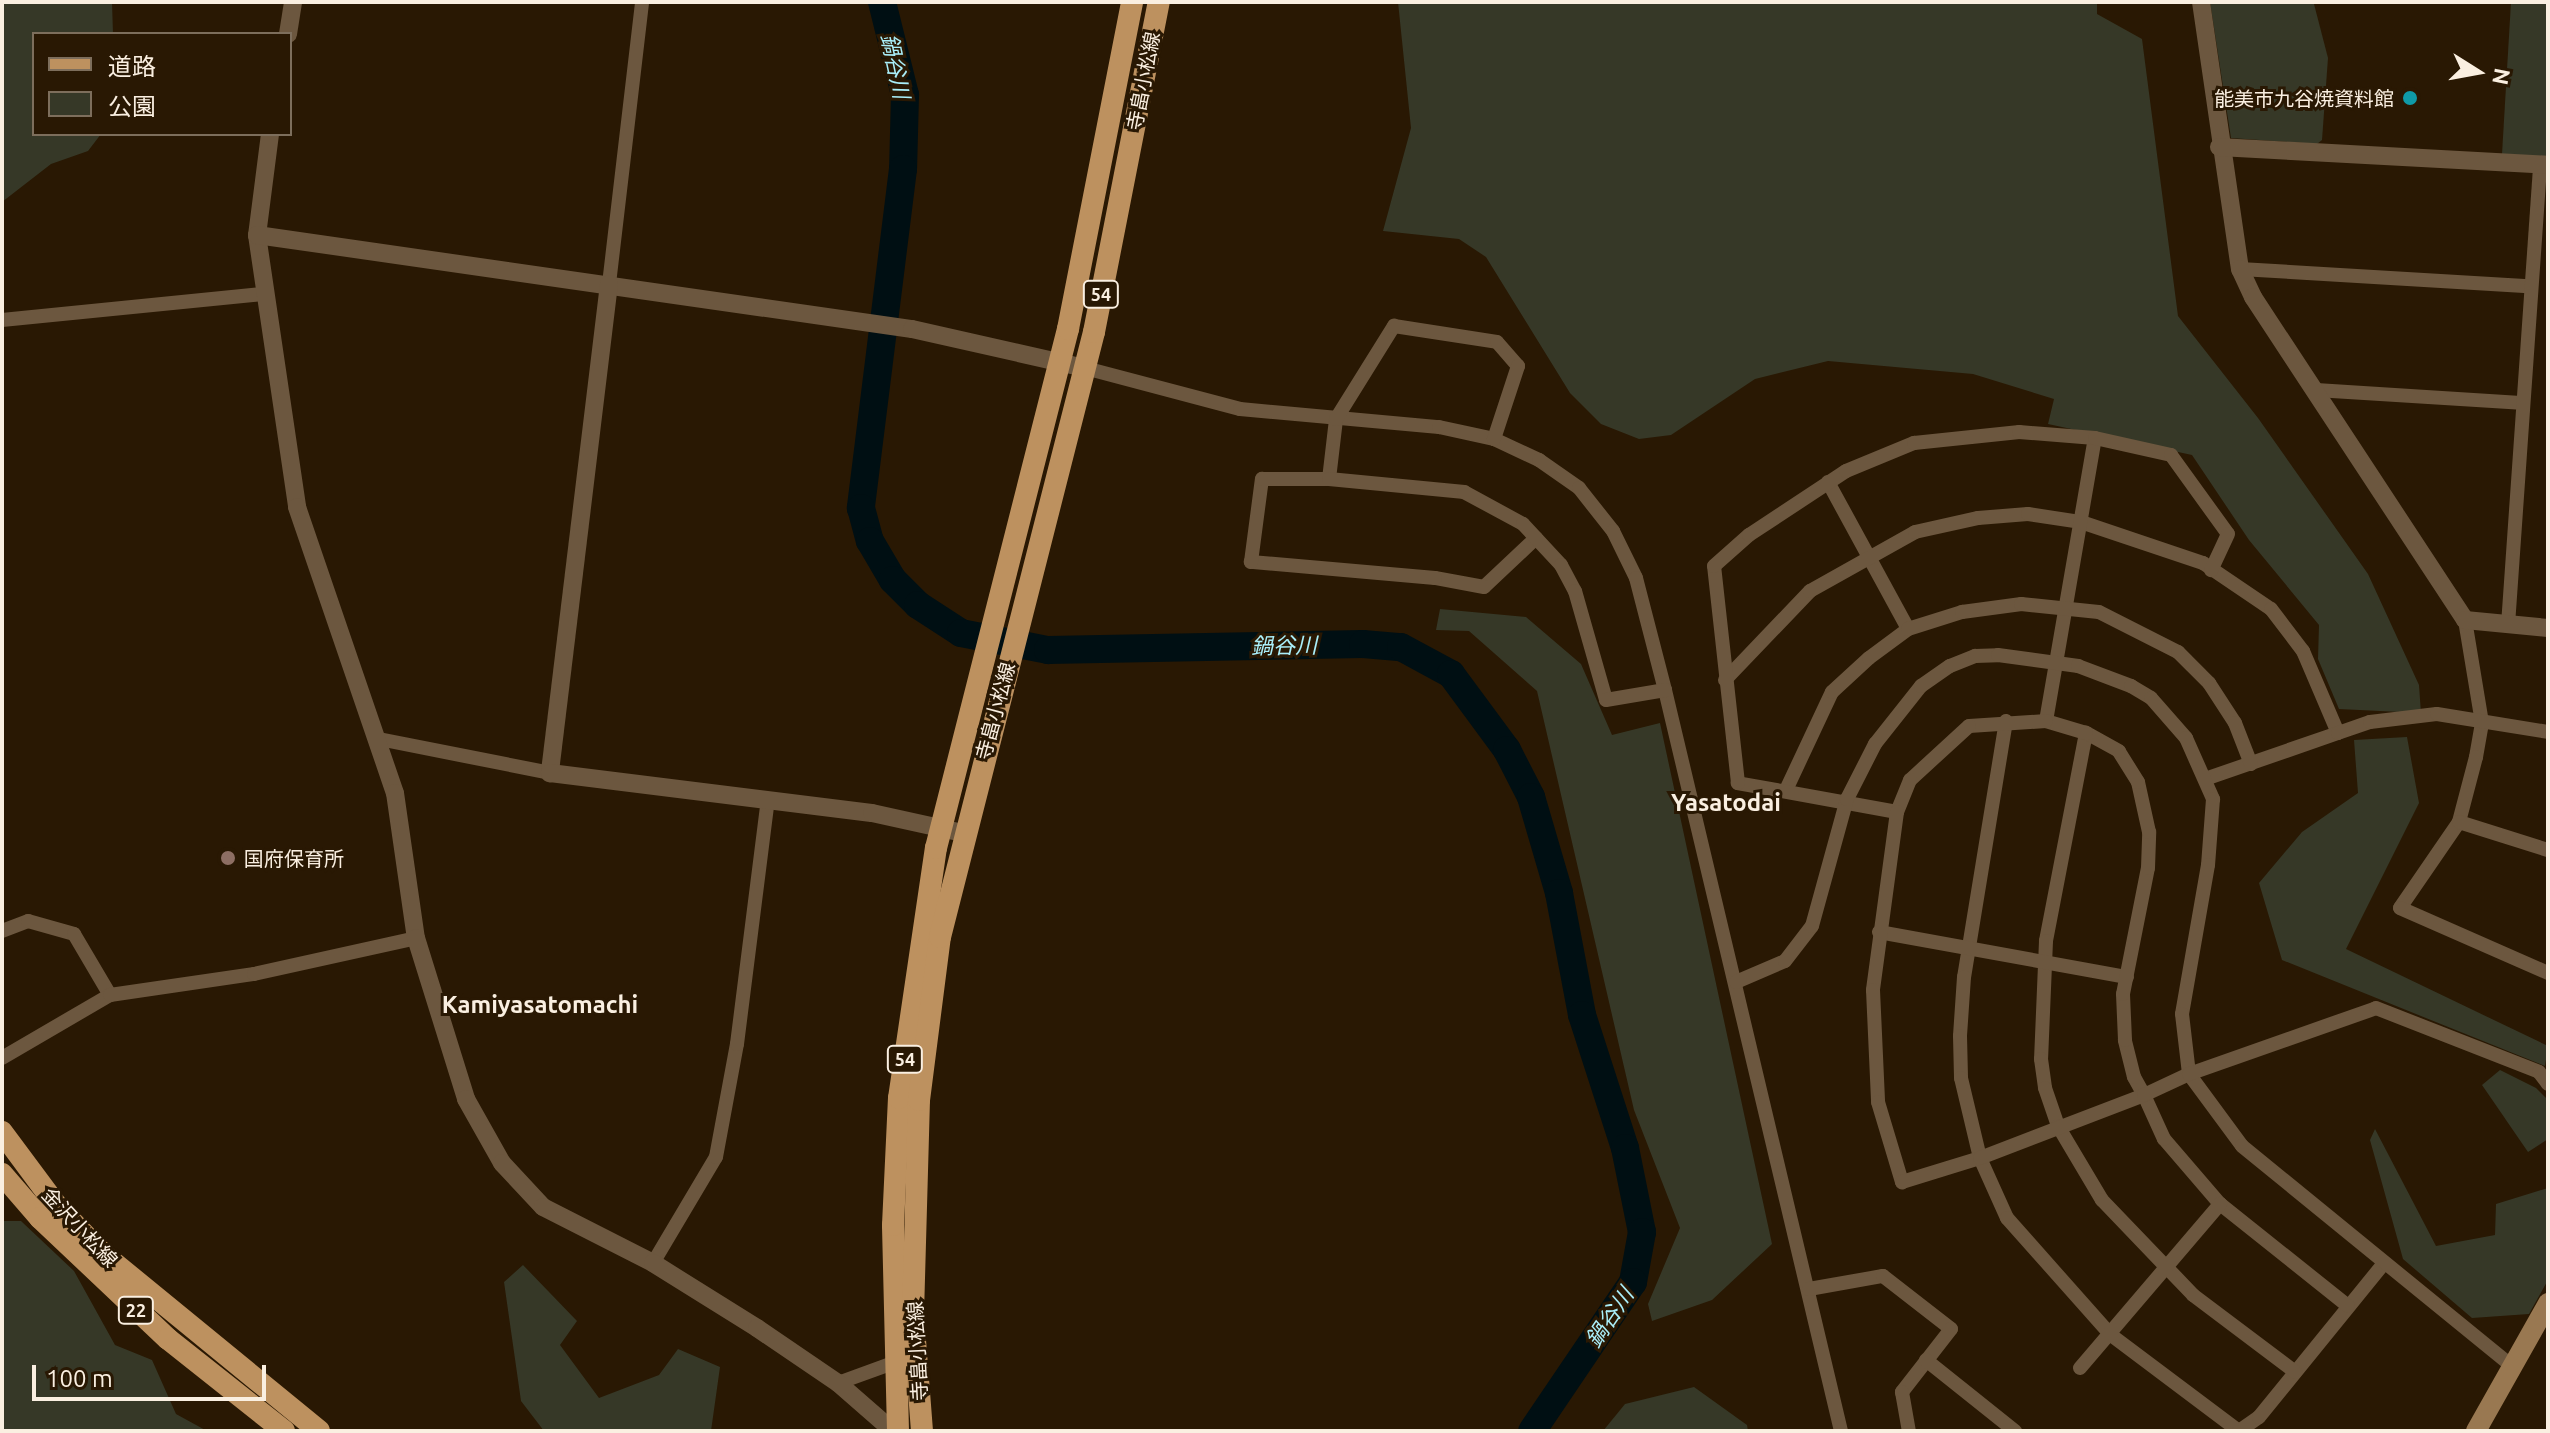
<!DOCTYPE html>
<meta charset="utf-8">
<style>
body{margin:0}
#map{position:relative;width:2550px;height:1433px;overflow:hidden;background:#291803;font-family:Ubuntu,"Noto Sans JP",sans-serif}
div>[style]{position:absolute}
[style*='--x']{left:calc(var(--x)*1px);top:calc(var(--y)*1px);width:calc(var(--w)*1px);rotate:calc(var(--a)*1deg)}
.green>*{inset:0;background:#363827}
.river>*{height:28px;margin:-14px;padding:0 14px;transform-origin:14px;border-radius:14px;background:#000f13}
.minor>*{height:14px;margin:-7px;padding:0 7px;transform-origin:7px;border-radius:7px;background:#6c573f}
.tertiary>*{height:18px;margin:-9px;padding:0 9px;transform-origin:9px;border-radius:9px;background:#6c573f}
.secondary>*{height:20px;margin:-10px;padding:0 10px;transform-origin:10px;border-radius:10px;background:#997851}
.primary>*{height:22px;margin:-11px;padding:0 11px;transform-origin:11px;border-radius:11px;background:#bd915f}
.dots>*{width:22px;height:22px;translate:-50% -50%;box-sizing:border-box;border:4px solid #291803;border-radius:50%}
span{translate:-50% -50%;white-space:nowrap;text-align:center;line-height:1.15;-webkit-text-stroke:6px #291803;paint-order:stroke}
.shield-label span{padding:2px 6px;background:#291803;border:2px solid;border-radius:6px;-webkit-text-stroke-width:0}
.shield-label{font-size:18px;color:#faefe1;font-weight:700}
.street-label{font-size:20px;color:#faefe1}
.poi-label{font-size:20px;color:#faefe1}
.right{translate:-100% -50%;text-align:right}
.left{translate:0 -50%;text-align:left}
.water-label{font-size:22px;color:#aaeffa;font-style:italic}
.quarter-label{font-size:24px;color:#faefe1;font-weight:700}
.frame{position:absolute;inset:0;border:4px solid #faefe1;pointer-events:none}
.legend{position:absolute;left:32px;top:32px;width:260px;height:104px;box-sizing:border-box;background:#291803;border:2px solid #7d6e5c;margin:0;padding:10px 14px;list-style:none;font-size:24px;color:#faefe1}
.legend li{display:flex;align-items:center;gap:16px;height:40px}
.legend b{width:40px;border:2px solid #7d6e5c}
.north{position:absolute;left:2438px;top:32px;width:80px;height:80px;-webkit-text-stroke:6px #291803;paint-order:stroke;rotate:101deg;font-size:22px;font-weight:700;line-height:32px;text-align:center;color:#faefe1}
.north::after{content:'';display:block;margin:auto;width:28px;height:36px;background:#faefe1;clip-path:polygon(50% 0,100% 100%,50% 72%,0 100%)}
.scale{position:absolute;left:32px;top:1365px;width:234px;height:36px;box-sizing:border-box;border:4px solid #faefe1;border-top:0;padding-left:10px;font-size:24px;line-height:28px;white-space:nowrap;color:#faefe1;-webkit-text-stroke:6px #291803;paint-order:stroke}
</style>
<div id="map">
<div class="green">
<div style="clip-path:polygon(2px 2px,112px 2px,113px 34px,34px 34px,34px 134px,101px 134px,88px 151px,51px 164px,2px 202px)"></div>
<div style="clip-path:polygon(1398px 2px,2097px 2px,2097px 14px,2142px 39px,2178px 316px,2258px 418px,2368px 574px,2419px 685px,2421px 713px,2339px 709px,2318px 659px,2319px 625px,2249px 540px,2192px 455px,2048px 424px,2054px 399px,1973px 374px,1828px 361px,1755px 379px,1671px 435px,1639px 439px,1601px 424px,1570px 393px,1486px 257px,1459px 239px,1383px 231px,1411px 128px)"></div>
<div style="clip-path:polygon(2210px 2px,2314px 4px,2328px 58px,2322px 140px,2317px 144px,2231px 138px)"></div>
<div style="clip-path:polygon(2511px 2px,2548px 2px,2548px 157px,2502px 154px)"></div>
<div style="clip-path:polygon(1440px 609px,1526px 617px,1581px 664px,1612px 735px,1660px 723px,1772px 1244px,1712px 1300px,1652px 1321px,1648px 1304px,1680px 1228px,1634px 1110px,1537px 691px,1469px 631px,1436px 630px)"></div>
<div style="clip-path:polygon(2407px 737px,2419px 803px,2346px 949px,2548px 1046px,2545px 1066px,2282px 960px,2259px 883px,2302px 832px,2358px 793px,2354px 740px)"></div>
<div style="clip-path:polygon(2500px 1070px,2536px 1088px,2548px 1100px,2548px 1139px,2528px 1152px,2482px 1085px)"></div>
<div style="clip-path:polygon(2375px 1129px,2436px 1246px,2495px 1235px,2496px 1204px,2548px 1188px,2548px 1280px,2529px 1314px,2472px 1318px,2403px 1259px,2370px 1140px)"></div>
<div style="clip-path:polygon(2px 1221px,21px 1221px,74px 1271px,115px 1345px,152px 1360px,176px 1414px,207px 1431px,2px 1431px)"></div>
<div style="clip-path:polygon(523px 1265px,577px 1321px,560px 1345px,599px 1398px,659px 1375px,678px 1349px,720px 1367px,711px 1431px,544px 1431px,521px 1401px,504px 1282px)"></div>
<div style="clip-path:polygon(1694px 1387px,1747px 1425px,1748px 1431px,1603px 1431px,1625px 1404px)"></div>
</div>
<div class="river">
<div style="--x:882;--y:2;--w:96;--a:76.1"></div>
<div style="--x:905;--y:95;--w:74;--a:91.5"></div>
<div style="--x:903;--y:169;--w:342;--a:97.1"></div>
<div style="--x:861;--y:508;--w:34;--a:75"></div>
<div style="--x:870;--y:541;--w:45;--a:59.5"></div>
<div style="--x:893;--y:580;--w:35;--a:45"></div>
<div style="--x:918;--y:605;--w:51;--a:33.1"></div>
<div style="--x:961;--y:633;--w:89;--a:11.1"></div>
<div style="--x:1048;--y:650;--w:315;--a:-1.1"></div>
<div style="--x:1363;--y:644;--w:38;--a:5"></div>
<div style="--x:1401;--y:647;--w:57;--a:28.4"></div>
<div style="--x:1451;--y:674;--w:94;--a:53.6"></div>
<div style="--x:1507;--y:750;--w:53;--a:62.9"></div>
<div style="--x:1531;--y:797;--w:100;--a:73.7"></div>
<div style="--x:1559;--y:893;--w:124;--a:79.3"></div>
<div style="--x:1582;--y:1015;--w:140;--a:72.1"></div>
<div style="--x:1625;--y:1148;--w:86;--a:78.6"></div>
<div style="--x:1642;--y:1232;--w:51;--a:100.2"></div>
<div style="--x:1633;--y:1282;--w:180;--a:124.1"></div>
</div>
<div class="minor">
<div style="--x:2240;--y:269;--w:289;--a:3.4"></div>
<div style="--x:609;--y:284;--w:284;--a:-83.3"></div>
<div style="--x:2;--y:320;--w:261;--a:-5.7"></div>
<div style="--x:1085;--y:368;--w:160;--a:14.8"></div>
<div style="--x:1240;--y:409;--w:200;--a:5.2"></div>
<div style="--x:1439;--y:427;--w:56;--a:12.3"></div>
<div style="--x:1494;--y:439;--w:50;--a:25"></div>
<div style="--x:1539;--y:460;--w:49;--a:35"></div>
<div style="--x:1579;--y:488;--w:55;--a:51.7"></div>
<div style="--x:1613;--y:531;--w:52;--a:63.9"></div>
<div style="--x:1636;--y:578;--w:116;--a:75.5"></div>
<div style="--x:1665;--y:690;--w:762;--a:76.64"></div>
<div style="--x:2316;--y:390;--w:205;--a:3.6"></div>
<div style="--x:1329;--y:479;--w:60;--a:-83.3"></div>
<div style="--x:1336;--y:419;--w:110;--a:-58.1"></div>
<div style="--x:1394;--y:326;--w:104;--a:8.8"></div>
<div style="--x:1497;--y:342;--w:32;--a:49"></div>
<div style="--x:1518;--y:366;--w:77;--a:108.2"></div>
<div style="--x:1828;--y:482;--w:167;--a:61.4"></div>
<div style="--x:1536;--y:538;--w:71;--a:136.7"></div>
<div style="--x:1484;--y:587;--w:50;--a:-169.6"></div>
<div style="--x:1435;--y:578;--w:185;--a:-175"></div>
<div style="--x:1251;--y:562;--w:84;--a:-82.5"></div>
<div style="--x:1262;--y:479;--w:67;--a:0"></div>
<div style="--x:1329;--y:479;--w:136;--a:5.5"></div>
<div style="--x:1464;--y:492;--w:67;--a:28.5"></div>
<div style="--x:1523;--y:524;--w:56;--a:47.2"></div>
<div style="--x:1561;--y:565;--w:30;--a:62"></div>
<div style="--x:1575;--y:591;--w:113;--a:74.1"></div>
<div style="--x:1606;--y:700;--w:60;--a:-9.6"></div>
<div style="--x:2465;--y:620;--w:104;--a:80.6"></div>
<div style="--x:2482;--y:723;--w:35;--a:100"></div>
<div style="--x:2476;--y:757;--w:67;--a:104.7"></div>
<div style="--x:2459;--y:822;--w:104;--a:124.5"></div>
<div style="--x:2400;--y:908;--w:162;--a:23.7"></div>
<div style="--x:2508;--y:625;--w:461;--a:-86"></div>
<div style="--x:1725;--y:680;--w:123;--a:-46.3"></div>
<div style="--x:1810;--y:591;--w:120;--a:-29.3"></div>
<div style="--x:1915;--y:532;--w:65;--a:-12.5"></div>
<div style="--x:1978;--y:518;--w:50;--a:-4.6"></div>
<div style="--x:2028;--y:514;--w:54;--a:8.6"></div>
<div style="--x:2081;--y:522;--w:129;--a:18.6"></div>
<div style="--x:2203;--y:563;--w:82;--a:34.1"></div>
<div style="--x:2271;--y:609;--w:53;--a:52.7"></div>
<div style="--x:2303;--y:651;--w:89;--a:66.9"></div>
<div style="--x:2338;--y:733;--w:138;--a:160.9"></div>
<div style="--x:2006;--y:721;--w:259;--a:99.3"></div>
<div style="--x:1964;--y:977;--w:59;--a:93.9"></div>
<div style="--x:1960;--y:1036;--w:42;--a:88.6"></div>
<div style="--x:1961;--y:1078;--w:82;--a:76.6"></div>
<div style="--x:1980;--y:1158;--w:66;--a:65.8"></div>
<div style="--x:2007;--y:1218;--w:157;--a:48.4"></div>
<div style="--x:2111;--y:1335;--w:160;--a:36.9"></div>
<div style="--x:2239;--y:1431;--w:24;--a:-35"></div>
<div style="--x:2259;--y:1417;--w:198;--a:-50.9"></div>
<div style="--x:2046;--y:721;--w:287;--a:-80.2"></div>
<div style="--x:2086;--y:733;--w:212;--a:100.9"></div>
<div style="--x:2046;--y:941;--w:118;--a:92.4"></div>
<div style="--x:2041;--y:1059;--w:29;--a:82"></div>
<div style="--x:2045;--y:1088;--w:40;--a:71.1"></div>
<div style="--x:2058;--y:1126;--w:86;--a:59.3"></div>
<div style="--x:2102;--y:1200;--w:132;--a:46.2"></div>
<div style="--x:2193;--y:1295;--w:128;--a:37"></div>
<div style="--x:2338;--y:733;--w:34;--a:-19"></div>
<div style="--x:2370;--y:722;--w:67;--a:-6.8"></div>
<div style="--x:2437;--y:714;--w:112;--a:9.2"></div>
<div style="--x:379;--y:739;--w:174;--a:11.2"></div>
<div style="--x:1786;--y:790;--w:108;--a:-64.9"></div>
<div style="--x:1832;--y:692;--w:50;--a:-42.6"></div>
<div style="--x:1869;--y:658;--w:49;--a:-36.6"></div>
<div style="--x:1908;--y:629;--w:57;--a:-17.5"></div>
<div style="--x:1962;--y:612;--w:60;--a:-7.7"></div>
<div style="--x:2021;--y:604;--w:78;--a:5.9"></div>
<div style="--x:2099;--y:612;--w:89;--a:26.9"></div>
<div style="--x:2178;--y:652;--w:44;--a:45"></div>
<div style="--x:2209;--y:683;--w:48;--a:57"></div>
<div style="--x:2235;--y:723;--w:44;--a:68.7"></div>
<div style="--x:1897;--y:812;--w:162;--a:-169.7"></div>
<div style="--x:1738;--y:783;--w:218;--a:-96.3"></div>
<div style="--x:1714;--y:566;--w:47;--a:-41.5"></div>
<div style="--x:1749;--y:535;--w:116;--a:-33.4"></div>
<div style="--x:1846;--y:471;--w:74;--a:-22.4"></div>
<div style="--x:1914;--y:443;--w:106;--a:-6"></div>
<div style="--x:2019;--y:432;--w:76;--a:4.5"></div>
<div style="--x:2095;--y:438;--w:78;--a:12.6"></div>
<div style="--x:2171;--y:455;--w:97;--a:54.2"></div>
<div style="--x:2228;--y:534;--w:40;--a:115"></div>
<div style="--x:2459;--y:822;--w:93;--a:17.5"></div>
<div style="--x:2;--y:931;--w:28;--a:-21"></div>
<div style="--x:28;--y:921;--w:48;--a:15.8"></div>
<div style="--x:74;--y:934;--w:71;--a:59.5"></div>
<div style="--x:1879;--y:932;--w:252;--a:10.3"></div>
<div style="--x:1736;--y:982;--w:53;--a:-23.2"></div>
<div style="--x:1785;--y:961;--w:44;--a:-52.4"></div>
<div style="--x:1812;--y:926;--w:132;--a:-74.6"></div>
<div style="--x:1847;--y:799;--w:62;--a:-63"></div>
<div style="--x:1875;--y:744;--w:74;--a:-51.6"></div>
<div style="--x:1921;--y:686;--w:35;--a:-35"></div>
<div style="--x:1950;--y:666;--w:27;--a:-22"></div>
<div style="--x:1975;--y:656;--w:23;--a:-2"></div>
<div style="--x:1998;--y:655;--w:81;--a:7.8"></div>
<div style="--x:2078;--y:666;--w:57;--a:20.7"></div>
<div style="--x:2131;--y:686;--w:23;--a:31"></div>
<div style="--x:2151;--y:698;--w:53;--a:48.8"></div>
<div style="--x:2186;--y:738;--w:67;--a:66.1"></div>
<div style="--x:2213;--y:799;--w:66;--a:94.3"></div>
<div style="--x:2208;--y:865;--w:151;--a:99.9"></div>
<div style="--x:2182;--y:1014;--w:60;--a:83.3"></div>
<div style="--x:2189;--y:1074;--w:89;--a:53.6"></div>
<div style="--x:2242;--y:1146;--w:348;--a:39.2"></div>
<div style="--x:2;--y:1058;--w:125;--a:-30.3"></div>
<div style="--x:110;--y:995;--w:146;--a:-8.3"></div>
<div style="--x:254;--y:974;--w:166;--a:-12.5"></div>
<div style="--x:653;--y:1263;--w:123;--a:-59.3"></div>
<div style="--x:716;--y:1157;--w:115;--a:-79.5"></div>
<div style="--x:737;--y:1044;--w:247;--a:-82.8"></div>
<div style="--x:1809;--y:1289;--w:75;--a:-10"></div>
<div style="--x:1883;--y:1276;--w:86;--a:37.9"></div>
<div style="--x:1951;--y:1329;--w:80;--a:127.9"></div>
<div style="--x:1902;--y:1392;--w:40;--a:80"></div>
<div style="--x:2348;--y:1306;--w:164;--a:-141.4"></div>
<div style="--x:2220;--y:1204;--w:86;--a:-130.7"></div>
<div style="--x:2164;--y:1139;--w:48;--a:-114.4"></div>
<div style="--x:2144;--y:1095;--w:21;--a:-119"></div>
<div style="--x:2134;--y:1077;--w:38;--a:-104"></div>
<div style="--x:2125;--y:1040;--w:46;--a:-92.5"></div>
<div style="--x:2123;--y:994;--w:128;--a:-78.8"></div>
<div style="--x:2148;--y:868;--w:36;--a:-88"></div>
<div style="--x:2149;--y:832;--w:51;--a:-102.4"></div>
<div style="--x:2138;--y:782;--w:36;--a:-122"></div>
<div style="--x:2119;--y:751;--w:38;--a:-151"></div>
<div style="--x:2086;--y:733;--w:42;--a:-163.3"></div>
<div style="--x:2046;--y:721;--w:77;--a:176.3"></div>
<div style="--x:1969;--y:726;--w:80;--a:137.5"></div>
<div style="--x:1910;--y:780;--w:35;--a:112"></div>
<div style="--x:1897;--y:812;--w:180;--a:97.7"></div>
<div style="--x:1873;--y:990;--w:112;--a:87.4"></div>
<div style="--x:1878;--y:1102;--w:84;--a:73.3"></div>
<div style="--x:1902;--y:1182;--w:82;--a:-17.1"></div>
<div style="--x:1980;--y:1158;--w:176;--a:-21"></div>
<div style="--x:2144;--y:1095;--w:50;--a:-25"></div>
<div style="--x:2189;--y:1074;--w:198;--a:-19.4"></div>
<div style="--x:2376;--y:1008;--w:175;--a:21.4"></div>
<div style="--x:2539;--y:1072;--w:15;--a:53"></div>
<div style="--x:1926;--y:1360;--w:114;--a:38.6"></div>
<div style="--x:2080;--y:1368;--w:216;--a:-49.5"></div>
<div style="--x:838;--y:1383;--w:59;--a:-20"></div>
</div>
<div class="tertiary">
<div style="--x:2201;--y:2;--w:270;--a:81.7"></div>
<div style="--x:2240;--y:269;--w:31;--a:65"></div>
<div style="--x:2253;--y:297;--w:386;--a:56.7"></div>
<div style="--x:2465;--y:620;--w:83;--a:5.5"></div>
<div style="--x:288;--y:34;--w:32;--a:-81"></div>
<div style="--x:270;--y:134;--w:102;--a:97.3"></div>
<div style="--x:257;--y:235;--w:275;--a:81.6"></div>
<div style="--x:297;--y:507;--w:302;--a:71.1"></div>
<div style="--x:395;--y:793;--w:147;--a:81.8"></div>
<div style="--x:416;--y:938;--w:169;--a:72.7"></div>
<div style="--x:466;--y:1099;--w:73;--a:60.6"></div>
<div style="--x:502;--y:1163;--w:60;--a:47"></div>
<div style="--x:543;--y:1207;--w:123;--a:27"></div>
<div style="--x:653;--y:1263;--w:123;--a:32"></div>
<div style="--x:757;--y:1328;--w:98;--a:34.2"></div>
<div style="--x:838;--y:1383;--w:73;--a:41.1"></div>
<div style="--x:2219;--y:147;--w:329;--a:3.1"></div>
<div style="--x:257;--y:235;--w:662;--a:8.17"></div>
<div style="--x:912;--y:329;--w:177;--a:12.7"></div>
<div style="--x:609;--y:284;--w:493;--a:96.9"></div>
<div style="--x:550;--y:773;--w:324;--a:7.1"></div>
<div style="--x:872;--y:813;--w:93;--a:12.4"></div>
</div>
<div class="secondary">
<div style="--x:2476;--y:1431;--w:147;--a:-60.6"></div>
</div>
<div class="primary">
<div style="--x:2;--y:1132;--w:92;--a:53.4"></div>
<div style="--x:57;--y:1206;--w:66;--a:46.2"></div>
<div style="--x:103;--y:1254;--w:279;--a:39.3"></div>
<div style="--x:2;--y:1174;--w:58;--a:49.2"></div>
<div style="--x:40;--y:1218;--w:176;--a:43.4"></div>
<div style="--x:168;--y:1339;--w:148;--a:38.4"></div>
<div style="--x:898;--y:1431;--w:206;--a:-91.4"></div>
<div style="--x:893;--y:1225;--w:127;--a:-87.3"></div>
<div style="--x:899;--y:1098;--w:253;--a:-81.6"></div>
<div style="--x:936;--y:848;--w:536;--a:-75.73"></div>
<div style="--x:1068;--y:329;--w:333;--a:-78.9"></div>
<div style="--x:922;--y:1431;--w:117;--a:-94.4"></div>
<div style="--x:913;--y:1314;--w:214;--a:-88.4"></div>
<div style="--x:919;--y:1100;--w:164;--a:-82.7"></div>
<div style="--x:940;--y:937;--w:624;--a:-75.72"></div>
<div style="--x:1094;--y:332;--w:336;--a:-78.9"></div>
</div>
<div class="dots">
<div style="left:2410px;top:98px;background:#0f9aa8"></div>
<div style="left:228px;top:858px;background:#8d6e63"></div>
</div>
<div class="shield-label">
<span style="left:1101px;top:294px">54</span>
<span style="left:905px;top:1059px">54</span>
<span style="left:136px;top:1310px">22</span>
</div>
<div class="street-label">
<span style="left:1143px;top:81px;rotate:-79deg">寺畠小松線</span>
<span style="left:995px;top:711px;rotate:-75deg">寺畠小松線</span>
<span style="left:80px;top:1227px;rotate:47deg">金沢小松線</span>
<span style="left:917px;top:1351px;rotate:-93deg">寺畠小松線</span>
</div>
<div class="poi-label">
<span class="right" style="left:2394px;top:98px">能美市九谷焼資料館</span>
<span class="left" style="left:244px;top:858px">国府保育所</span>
</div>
<div class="water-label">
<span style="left:896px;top:66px;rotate:78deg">鍋谷川</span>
<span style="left:1284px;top:645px;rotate:-1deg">鍋谷川</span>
<span style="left:1609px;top:1317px;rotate:-56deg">鍋谷川</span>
</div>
<div class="quarter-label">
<span style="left:1726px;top:803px">Yasatodai</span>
<span style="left:540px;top:1005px">Kamiyasatomachi</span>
</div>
<div class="frame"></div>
<ul class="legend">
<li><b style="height:10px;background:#bd915f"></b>道路</li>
<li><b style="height:22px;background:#363827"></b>公園</li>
</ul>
<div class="north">N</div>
<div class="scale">100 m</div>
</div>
